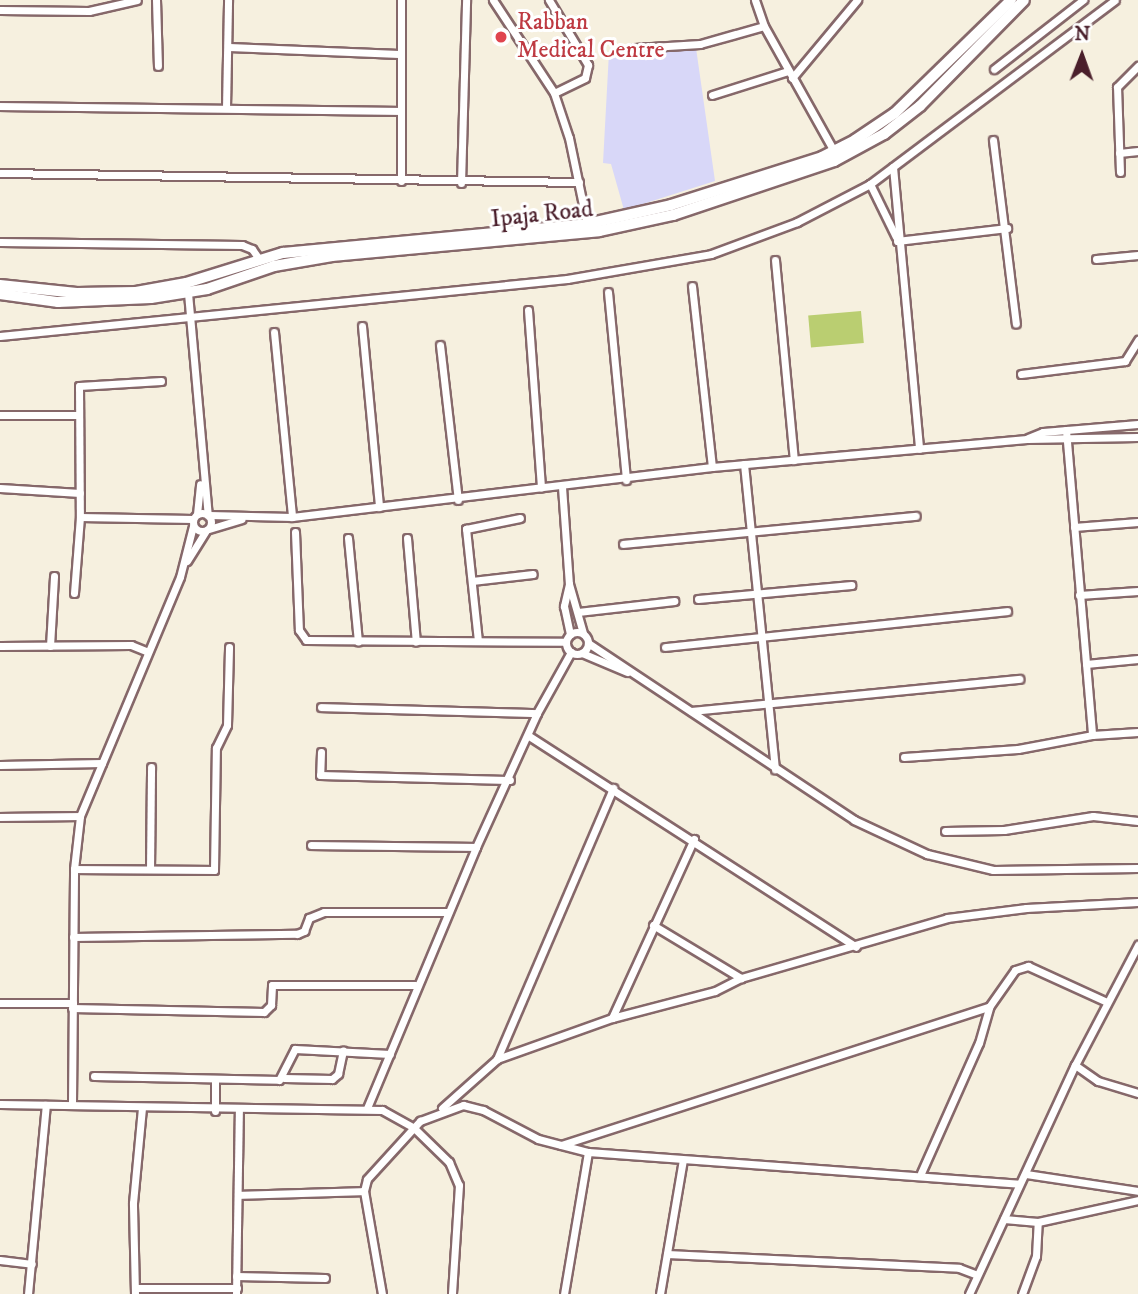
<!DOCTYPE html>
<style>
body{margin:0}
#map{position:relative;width:1138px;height:1294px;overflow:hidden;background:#f6f0df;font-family:"IM FELL DW Pica",serif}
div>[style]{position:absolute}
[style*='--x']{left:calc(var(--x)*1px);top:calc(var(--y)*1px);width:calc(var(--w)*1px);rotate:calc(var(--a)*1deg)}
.built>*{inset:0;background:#d8d7f8}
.green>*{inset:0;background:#bace71;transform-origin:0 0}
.roads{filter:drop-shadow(2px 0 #86686a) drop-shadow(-2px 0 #86686a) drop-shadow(0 2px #86686a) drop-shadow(0 -2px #86686a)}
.street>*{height:7px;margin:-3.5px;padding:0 3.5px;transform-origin:3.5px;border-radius:3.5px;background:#fff}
.street>.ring{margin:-3.5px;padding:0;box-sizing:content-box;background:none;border:7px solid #fff;border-radius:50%}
.secondary>*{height:10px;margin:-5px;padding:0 5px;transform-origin:5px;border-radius:5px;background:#fff}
.dots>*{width:19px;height:19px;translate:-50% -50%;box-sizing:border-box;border:4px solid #fff;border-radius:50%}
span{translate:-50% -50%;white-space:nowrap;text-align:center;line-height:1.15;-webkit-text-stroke:6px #fff;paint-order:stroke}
.health-label{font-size:24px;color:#be3a42}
.left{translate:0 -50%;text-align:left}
.street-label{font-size:24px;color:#4a1f2b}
.north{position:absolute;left:1047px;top:21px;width:70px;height:70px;-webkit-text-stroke:5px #fff;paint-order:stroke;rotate:1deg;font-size:19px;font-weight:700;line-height:28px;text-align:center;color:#4a1f2b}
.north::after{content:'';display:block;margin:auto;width:24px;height:32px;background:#4a1f2b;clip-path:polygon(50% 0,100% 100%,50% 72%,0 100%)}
</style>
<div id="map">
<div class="built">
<div style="clip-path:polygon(696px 48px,715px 181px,624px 210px,611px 164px,603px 163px,609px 52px)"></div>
</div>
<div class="green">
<div style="left:861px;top:311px;width:32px;height:53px;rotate:85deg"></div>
</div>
<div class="roads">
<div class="street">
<div style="--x:156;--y:0;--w:66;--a:88.3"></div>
<div style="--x:493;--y:0;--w:111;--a:56.7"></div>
<div style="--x:554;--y:93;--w:47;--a:71.6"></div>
<div style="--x:569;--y:138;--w:88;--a:78.2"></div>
<div style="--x:549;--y:0;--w:76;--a:59"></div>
<div style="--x:588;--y:65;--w:13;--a:103"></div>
<div style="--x:585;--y:78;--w:34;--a:154"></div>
<div style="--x:755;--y:0;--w:28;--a:71"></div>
<div style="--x:764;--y:26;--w:143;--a:60.8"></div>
<div style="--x:0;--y:10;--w:89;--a:0.6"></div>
<div style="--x:89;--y:11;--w:49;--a:-12.9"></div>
<div style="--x:229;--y:47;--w:170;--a:2.4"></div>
<div style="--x:635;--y:48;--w:65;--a:-3.5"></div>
<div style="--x:700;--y:44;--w:66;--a:-15.7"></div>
<div style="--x:994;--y:69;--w:113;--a:-37.8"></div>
<div style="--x:792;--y:78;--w:102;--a:-50.2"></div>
<div style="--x:712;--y:95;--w:80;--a:-17.5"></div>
<div style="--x:0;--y:106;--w:400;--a:0.7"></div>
<div style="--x:226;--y:108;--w:108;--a:-88.9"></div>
<div style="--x:993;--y:140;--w:185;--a:82.9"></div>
<div style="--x:1119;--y:153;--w:19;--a:-6"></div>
<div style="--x:893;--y:167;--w:283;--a:84.7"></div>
<div style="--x:1120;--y:172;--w:85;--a:-92"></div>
<div style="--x:1117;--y:87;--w:30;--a:-45"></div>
<div style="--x:0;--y:173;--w:579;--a:0.89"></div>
<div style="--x:401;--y:181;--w:181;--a:-90"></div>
<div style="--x:461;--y:183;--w:183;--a:-88.4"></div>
<div style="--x:870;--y:184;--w:59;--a:63.9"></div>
<div style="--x:897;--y:241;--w:111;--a:-6.7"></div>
<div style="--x:0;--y:242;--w:242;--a:0.7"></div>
<div style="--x:242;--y:245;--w:11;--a:22"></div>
<div style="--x:252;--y:249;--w:12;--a:55"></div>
<div style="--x:1096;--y:259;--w:42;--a:-5.4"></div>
<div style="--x:775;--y:260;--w:201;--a:84.6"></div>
<div style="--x:692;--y:286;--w:182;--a:83.7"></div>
<div style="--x:608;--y:292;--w:189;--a:84.5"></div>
<div style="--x:188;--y:293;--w:223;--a:84.9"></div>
<div style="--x:528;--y:310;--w:178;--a:85.8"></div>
<div style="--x:362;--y:326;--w:182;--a:84.6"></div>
<div style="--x:274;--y:332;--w:186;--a:84.4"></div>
<div style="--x:0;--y:336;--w:570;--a:-5.74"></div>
<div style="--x:567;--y:279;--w:146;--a:-9.8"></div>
<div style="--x:711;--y:254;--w:92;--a:-20.4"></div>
<div style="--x:797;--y:222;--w:82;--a:-27.5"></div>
<div style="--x:870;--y:184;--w:306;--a:-36.9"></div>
<div style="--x:440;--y:345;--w:156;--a:83.4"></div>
<div style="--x:1021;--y:374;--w:105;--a:-7.1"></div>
<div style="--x:1125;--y:361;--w:25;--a:-58"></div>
<div style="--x:161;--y:381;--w:82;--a:176.5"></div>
<div style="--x:79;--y:386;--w:131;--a:89.6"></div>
<div style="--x:80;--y:517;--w:113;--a:1"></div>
<div style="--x:0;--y:415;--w:77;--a:0"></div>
<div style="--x:1066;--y:430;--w:306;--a:85.1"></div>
<div style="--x:1028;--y:438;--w:16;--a:-22"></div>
<div style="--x:1043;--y:432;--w:95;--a:-4.8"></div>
<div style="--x:744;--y:464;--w:307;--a:84.2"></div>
<div style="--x:562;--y:487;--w:97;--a:85.9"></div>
<div style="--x:569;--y:584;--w:23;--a:103"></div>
<div style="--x:564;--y:606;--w:29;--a:78"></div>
<div style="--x:0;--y:488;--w:80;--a:3.6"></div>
<div class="ring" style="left:193px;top:513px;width:11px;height:11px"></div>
<div style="--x:197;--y:514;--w:30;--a:-84"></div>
<div style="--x:209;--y:515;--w:83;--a:1.4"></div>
<div style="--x:292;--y:517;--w:423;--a:-6.8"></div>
<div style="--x:712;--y:467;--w:316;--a:-5.1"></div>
<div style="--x:1027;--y:439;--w:111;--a:-1"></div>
<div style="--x:1074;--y:527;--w:64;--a:-4.5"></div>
<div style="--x:209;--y:529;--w:34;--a:-17"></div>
<div style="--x:295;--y:532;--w:98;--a:87.7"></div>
<div style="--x:299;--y:630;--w:12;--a:55"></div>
<div style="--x:306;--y:640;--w:259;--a:0.4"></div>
<div style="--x:348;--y:538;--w:104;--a:84.5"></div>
<div style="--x:407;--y:538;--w:104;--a:85.1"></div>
<div style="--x:623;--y:544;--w:294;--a:-5.5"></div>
<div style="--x:187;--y:561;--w:36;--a:-58"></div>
<div style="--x:472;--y:581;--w:61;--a:-6.5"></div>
<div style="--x:569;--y:584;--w:51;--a:74.1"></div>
<div style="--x:74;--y:593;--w:76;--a:-85.5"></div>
<div style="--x:1079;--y:595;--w:59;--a:-3.9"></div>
<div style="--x:698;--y:599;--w:154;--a:-5.2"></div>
<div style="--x:578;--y:612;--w:97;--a:-6.5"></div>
<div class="ring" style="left:566px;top:632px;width:15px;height:15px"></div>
<div style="--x:478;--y:641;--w:113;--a:-96.1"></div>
<div style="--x:466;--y:529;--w:55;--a:-11.5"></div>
<div style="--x:588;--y:643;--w:320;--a:33.6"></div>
<div style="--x:854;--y:820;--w:81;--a:25"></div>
<div style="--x:927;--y:854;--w:68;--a:13.6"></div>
<div style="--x:993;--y:870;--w:145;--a:-0.8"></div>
<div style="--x:0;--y:646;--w:131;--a:-0.4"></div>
<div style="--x:131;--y:645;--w:18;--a:22"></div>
<div style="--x:50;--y:646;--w:70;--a:-86.7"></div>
<div style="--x:665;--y:647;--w:344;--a:-6"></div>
<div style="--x:582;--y:653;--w:49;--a:22.9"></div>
<div style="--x:1086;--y:664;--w:52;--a:-5.5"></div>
<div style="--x:321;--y:707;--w:216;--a:1.6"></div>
<div style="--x:692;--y:711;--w:329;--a:-5.6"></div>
<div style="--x:529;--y:736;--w:389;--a:32.8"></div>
<div style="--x:321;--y:752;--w:23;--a:92"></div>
<div style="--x:320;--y:775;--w:190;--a:1.5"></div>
<div style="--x:904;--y:757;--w:114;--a:-4"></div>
<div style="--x:1018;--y:749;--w:75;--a:-10.7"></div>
<div style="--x:1092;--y:735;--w:46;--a:-3.7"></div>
<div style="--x:0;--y:765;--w:102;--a:-1.1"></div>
<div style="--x:0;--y:817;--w:80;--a:-0.7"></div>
<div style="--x:945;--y:831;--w:59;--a:-1"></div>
<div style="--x:1004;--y:830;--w:90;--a:-8.9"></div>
<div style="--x:1093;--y:816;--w:45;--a:6.3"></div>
<div style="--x:311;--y:845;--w:165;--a:0.7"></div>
<div style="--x:74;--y:869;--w:140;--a:0.4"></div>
<div style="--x:214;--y:870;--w:122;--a:-89.1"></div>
<div style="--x:216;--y:748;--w:25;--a:-64"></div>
<div style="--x:227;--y:725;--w:78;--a:-88.5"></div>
<div style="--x:150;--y:869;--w:102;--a:-89.4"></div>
<div style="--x:653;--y:925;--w:103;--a:31.1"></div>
<div style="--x:73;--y:937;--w:224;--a:-0.8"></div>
<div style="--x:297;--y:934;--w:8;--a:-23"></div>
<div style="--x:304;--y:931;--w:14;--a:-69"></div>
<div style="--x:309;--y:918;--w:16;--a:-22"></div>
<div style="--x:324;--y:912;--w:124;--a:0"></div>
<div style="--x:0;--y:1003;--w:73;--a:0"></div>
<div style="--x:72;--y:1008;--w:192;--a:1.2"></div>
<div style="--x:264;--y:1012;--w:10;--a:-45"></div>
<div style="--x:271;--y:1005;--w:20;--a:-87"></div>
<div style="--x:272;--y:985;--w:143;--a:0"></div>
<div style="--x:612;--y:1018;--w:197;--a:-65.4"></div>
<div style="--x:497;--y:1059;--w:295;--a:-66.8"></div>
<div style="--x:1075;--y:1065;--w:28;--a:35"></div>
<div style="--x:1098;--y:1081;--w:42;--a:16.7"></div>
<div style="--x:94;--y:1076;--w:185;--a:1.2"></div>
<div style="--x:279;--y:1080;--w:35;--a:-63"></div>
<div style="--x:295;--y:1049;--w:95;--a:3"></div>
<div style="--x:284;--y:1078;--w:48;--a:1.2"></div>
<div style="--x:332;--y:1079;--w:8;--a:-40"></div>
<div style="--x:338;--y:1074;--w:24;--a:-78"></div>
<div style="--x:0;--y:1104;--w:382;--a:0.9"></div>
<div style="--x:382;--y:1110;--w:37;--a:29"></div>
<div style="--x:414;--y:1128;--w:49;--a:44.2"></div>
<div style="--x:449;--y:1162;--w:25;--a:67"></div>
<div style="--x:459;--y:1185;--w:109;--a:93.7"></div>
<div style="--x:72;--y:1104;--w:235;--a:-89.5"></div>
<div style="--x:74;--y:869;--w:53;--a:-83.5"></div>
<div style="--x:80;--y:816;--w:259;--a:-67.3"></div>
<div style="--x:180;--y:577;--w:53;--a:-75.7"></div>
<div style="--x:367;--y:1108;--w:283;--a:-67.3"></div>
<div style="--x:476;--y:847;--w:147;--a:-65.5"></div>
<div style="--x:537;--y:713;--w:70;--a:-60.9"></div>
<div style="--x:442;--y:1108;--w:74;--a:-41.7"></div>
<div style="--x:497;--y:1059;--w:122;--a:-19.6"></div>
<div style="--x:612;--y:1018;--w:106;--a:-14.7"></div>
<div style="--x:715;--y:991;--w:29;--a:-27"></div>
<div style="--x:741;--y:978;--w:215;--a:-16.2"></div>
<div style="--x:947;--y:918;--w:80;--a:-7.2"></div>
<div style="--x:1026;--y:908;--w:112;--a:-3.1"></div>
<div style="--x:215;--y:1111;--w:32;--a:-90"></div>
<div style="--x:561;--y:1145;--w:450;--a:-17.9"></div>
<div style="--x:921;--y:1173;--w:142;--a:-66"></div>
<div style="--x:979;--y:1043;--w:37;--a:-74"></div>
<div style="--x:989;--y:1007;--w:45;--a:-54.9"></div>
<div style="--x:1015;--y:970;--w:14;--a:-17"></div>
<div style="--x:1028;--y:966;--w:87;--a:24.5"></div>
<div style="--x:1026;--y:1174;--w:113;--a:8.6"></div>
<div style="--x:238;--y:1195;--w:126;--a:-1.8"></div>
<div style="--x:1004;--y:1219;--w:34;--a:5"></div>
<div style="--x:1038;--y:1222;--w:102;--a:-12.4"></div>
<div style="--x:667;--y:1254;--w:292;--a:2.7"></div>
<div style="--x:959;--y:1268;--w:19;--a:21"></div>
<div style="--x:0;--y:1260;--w:32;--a:7"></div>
<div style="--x:236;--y:1276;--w:89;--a:1.3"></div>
<div style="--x:135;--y:1288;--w:102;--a:0"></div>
<div style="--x:28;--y:1294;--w:190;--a:-84.6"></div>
<div style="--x:135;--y:1294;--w:91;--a:-91.3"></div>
<div style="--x:133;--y:1203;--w:95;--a:-84.6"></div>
<div style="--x:236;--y:1294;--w:183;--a:-89.1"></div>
<div style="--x:382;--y:1294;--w:105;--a:-99.9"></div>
<div style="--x:364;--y:1191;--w:12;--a:-76"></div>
<div style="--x:367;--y:1179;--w:79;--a:-47.6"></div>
<div style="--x:420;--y:1121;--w:46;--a:-20.4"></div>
<div style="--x:463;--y:1105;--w:21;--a:14"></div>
<div style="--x:483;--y:1110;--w:62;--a:27.8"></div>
<div style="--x:538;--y:1139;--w:52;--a:14.6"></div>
<div style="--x:588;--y:1152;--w:432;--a:4.2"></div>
<div style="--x:564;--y:1294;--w:144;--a:-80.4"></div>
<div style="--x:660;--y:1294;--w:136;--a:-80.3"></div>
<div style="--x:969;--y:1294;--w:252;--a:-65.2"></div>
<div style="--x:1075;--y:1065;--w:136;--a:-62.3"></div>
<div style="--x:1022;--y:1294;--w:40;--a:-69.8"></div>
<div style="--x:1036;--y:1256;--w:34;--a:-87"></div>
</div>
<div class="secondary">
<div style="--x:0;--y:285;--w:77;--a:5.9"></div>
<div style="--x:77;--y:293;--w:59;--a:-1"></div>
<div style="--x:136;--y:292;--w:51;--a:-10.2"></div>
<div style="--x:186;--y:283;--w:102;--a:-17.2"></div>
<div style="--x:283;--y:253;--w:305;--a:-5.4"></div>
<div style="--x:587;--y:224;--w:86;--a:-12.7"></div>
<div style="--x:671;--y:205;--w:158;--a:-17.6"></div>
<div style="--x:822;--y:157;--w:37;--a:-27"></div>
<div style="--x:855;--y:140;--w:48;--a:-34"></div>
<div style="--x:895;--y:113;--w:162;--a:-44.2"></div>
<div style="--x:0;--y:294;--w:59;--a:7.9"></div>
<div style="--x:58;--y:302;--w:93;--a:-2.5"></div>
<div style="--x:151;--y:298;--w:57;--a:-9.1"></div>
<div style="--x:207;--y:289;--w:71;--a:-18.9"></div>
<div style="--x:274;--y:266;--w:59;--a:-9.8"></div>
<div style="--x:332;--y:256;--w:268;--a:-5.3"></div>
<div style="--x:599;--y:231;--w:76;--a:-12.2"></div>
<div style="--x:673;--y:215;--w:170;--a:-18.5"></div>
<div style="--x:834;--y:161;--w:57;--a:-28.4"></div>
<div style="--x:884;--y:134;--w:46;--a:-37.9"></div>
<div style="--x:920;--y:106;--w:148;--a:-45.5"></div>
</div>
</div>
<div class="dots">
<div style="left:501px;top:37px;background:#e0444e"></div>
</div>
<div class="health-label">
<span class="left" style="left:517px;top:37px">Rabban<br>Medical Centre</span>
</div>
<div class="street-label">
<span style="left:542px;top:215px;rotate:-6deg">Ipaja Road</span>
</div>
<div class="north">N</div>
</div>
